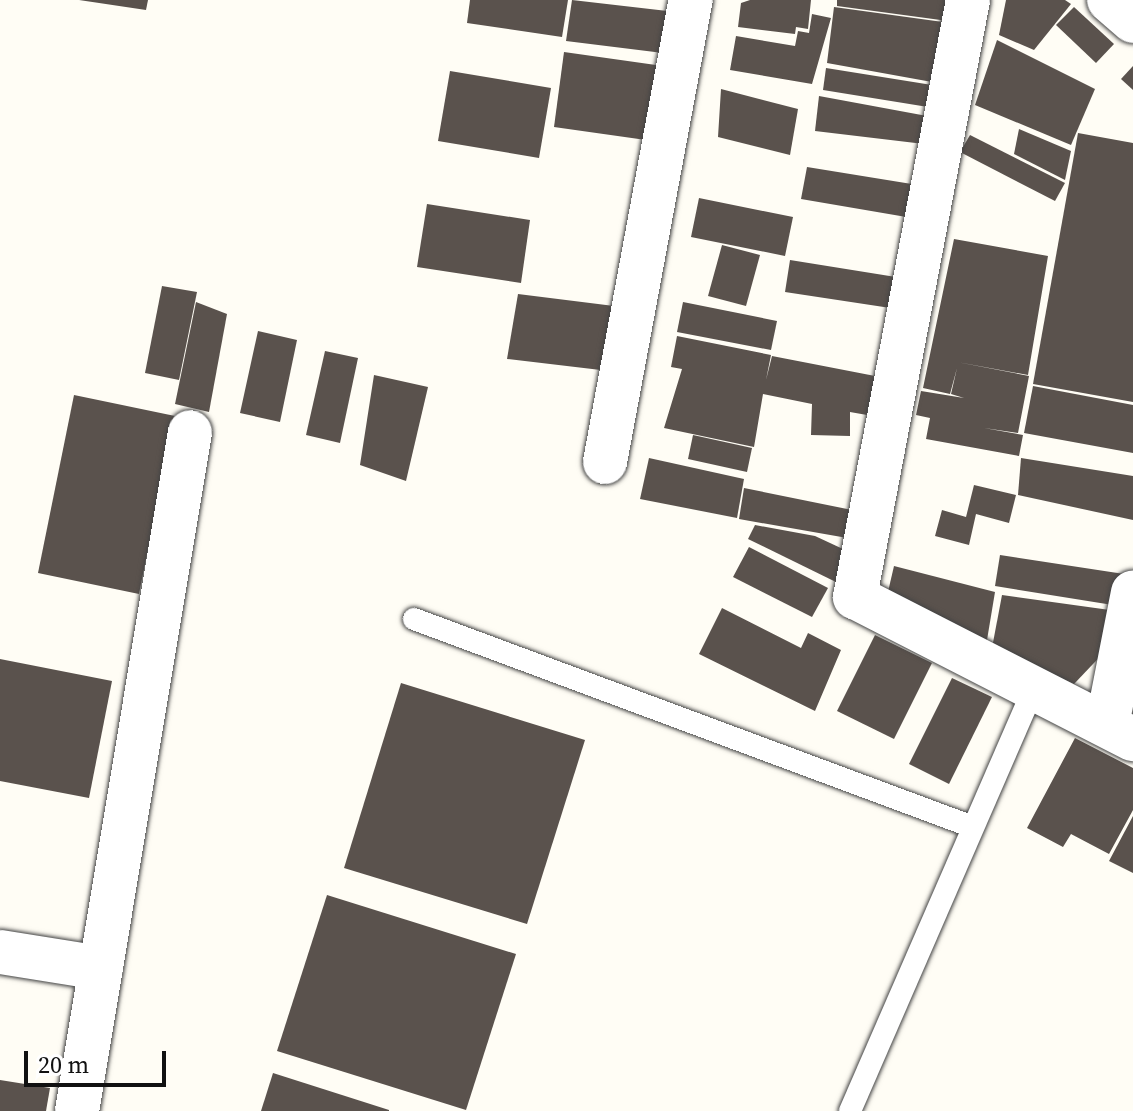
<!DOCTYPE html>
<html>
<head>
<meta charset="utf-8">
<style>
	body { margin:0 }
	#map { position:relative; width:1133px; height:1111px; overflow:hidden; background:#fffdf5; font-family:"Source Serif 4",serif }
	div>[style] { position:absolute }
	.building>* { inset:0; background:#5a524d }
	.roads { filter:drop-shadow(0 0 2px #444) drop-shadow(0 0 2px #444) }
	.service>* { height:22px; margin:-11px; padding:0 11px; transform-origin:11px; border-radius:11px; background:#fff }
	.minor>* { height:44px; margin:-22px; padding:0 22px; transform-origin:22px; border-radius:22px; background:#fff }
	span { translate:-50% -50%; white-space:nowrap; text-align:center; line-height:1.15; -webkit-text-stroke:8px #fff; paint-order:stroke }
	.scale { position:absolute; left:24px; top:1051px; width:142px; height:36px; box-sizing:border-box; border:4px solid #111; border-top:0; padding-left:10px; font-size:24px; line-height:28px; white-space:nowrap; color:#111; -webkit-text-stroke:6px #fff; paint-order:stroke }
</style>
</head>
<body>
<div id="map">
	<div class="building">
		<i style="clip-path:polygon(79px 0,148px 0,146px 10px)"></i>
		<i style="clip-path:polygon(470px 0,568px 0,562px 37px,467px 23px)"></i>
		<i style="clip-path:polygon(572px 0,676px 12px,671px 54px,566px 41px)"></i>
		<i style="clip-path:polygon(750px 0,811px 0,808px 29px,796px 27px,795px 34px,738px 27px,741px 3px)"></i>
		<i style="clip-path:polygon(837px 0,950px 0,948px 21px,837px 6px)"></i>
		<i style="clip-path:polygon(1006px 0,1065px 0,1071px 4px,1034px 50px,999px 35px)"></i>
		<i style="clip-path:polygon(834px 7px,943px 22px,932px 82px,827px 63px)"></i>
		<i style="clip-path:polygon(1074px 7px,1114px 44px,1096px 63px,1056px 25px)"></i>
		<i style="clip-path:polygon(812px 14px,831px 18px,812px 84px,730px 70px,736px 36px,795px 46px,798px 31px,809px 33px)"></i>
		<i style="clip-path:polygon(997px 40px,1095px 89px,1071px 145px,975px 105px)"></i>
		<i style="clip-path:polygon(564px 52px,670px 67px,660px 142px,554px 127px)"></i>
		<i style="clip-path:polygon(1133px 66px,1133px 90px,1121px 79px)"></i>
		<i style="clip-path:polygon(826px 68px,932px 85px,928px 107px,823px 90px)"></i>
		<i style="clip-path:polygon(450px 71px,551px 88px,539px 158px,438px 141px)"></i>
		<i style="clip-path:polygon(721px 89px,798px 109px,790px 155px,718px 137px)"></i>
		<i style="clip-path:polygon(819px 96px,927px 116px,924px 144px,815px 131px)"></i>
		<i style="clip-path:polygon(1019px 129px,1071px 151px,1065px 180px,1014px 154px)"></i>
		<i style="clip-path:polygon(1078px 133px,1133px 143px,1133px 402px,1033px 384px)"></i>
		<i style="clip-path:polygon(970px 135px,1065px 183px,1055px 201px,960px 152px)"></i>
		<i style="clip-path:polygon(807px 167px,924px 186px,918px 219px,801px 199px)"></i>
		<i style="clip-path:polygon(699px 198px,793px 217px,785px 256px,691px 237px)"></i>
		<i style="clip-path:polygon(427px 204px,530px 220px,521px 283px,417px 267px)"></i>
		<i style="clip-path:polygon(954px 239px,1048px 256px,1028px 375px,957px 362px,1029px 376px,1018px 433px,984px 428px,1023px 435px,1019px 456px,926px 439px,930px 418px,916px 415px,921px 391px,964px 398px,951px 394px,957px 368px,950px 394px,923px 388px)"></i>
		<i style="clip-path:polygon(722px 245px,760px 255px,746px 306px,708px 296px)"></i>
		<i style="clip-path:polygon(790px 260px,902px 278px,897px 309px,785px 292px)"></i>
		<i style="clip-path:polygon(162px 286px,197px 292px,179px 380px,145px 373px)"></i>
		<i style="clip-path:polygon(518px 294px,614px 306px,609px 371px,507px 359px)"></i>
		<i style="clip-path:polygon(196px 302px,227px 314px,209px 412px,175px 404px)"></i>
		<i style="clip-path:polygon(683px 302px,777px 321px,771px 350px,677px 332px)"></i>
		<i style="clip-path:polygon(258px 331px,297px 340px,280px 422px,240px 413px)"></i>
		<i style="clip-path:polygon(677px 336px,771px 355px,766px 380px,772px 356px,875px 376px,867px 415px,850px 412px,850px 436px,811px 435px,812px 404px,763px 394px,754px 447px,664px 428px,682px 369px,671px 367px)"></i>
		<i style="clip-path:polygon(325px 351px,358px 358px,340px 443px,306px 435px)"></i>
		<i style="clip-path:polygon(374px 375px,428px 387px,406px 481px,360px 465px)"></i>
		<i style="clip-path:polygon(1033px 386px,1133px 405px,1133px 453px,1024px 433px)"></i>
		<i style="clip-path:polygon(74px 395px,175px 416px,139px 594px,38px 573px)"></i>
		<i style="clip-path:polygon(693px 435px,752px 448px,747px 472px,688px 459px)"></i>
		<i style="clip-path:polygon(649px 458px,744px 479px,737px 518px,640px 499px)"></i>
		<i style="clip-path:polygon(1021px 458px,1133px 476px,1133px 520px,1018px 495px)"></i>
		<i style="clip-path:polygon(974px 485px,1016px 495px,1009px 523px,976px 514px,969px 545px,935px 536px,942px 510px,966px 517px)"></i>
		<i style="clip-path:polygon(744px 488px,857px 511px,853px 539px,739px 519px)"></i>
		<i style="clip-path:polygon(755px 525px,815px 536px,858px 556px,842px 585px,748px 539px)"></i>
		<i style="clip-path:polygon(749px 547px,828px 588px,812px 617px,733px 577px)"></i>
		<i style="clip-path:polygon(1000px 555px,1124px 574px,1119px 606px,995px 586px)"></i>
		<i style="clip-path:polygon(894px 566px,995px 592px,985px 652px,884px 609px)"></i>
		<i style="clip-path:polygon(1002px 595px,1117px 611px,1112px 644px,1074px 684px,992px 648px)"></i>
		<i style="clip-path:polygon(722px 608px,801px 648px,808px 633px,841px 650px,815px 711px,699px 654px)"></i>
		<i style="clip-path:polygon(875px 635px,932px 663px,894px 739px,837px 711px)"></i>
		<i style="clip-path:polygon(0 659px,112px 681px,89px 798px,0 781px)"></i>
		<i style="clip-path:polygon(952px 678px,992px 697px,949px 784px,909px 764px)"></i>
		<i style="clip-path:polygon(401px 683px,585px 740px,527px 924px,344px 868px)"></i>
		<i style="clip-path:polygon(1075px 738px,1133px 768px,1133px 810px,1109px 854px,1071px 834px,1063px 847px,1027px 828px)"></i>
		<i style="clip-path:polygon(1133px 816px,1133px 873px,1109px 861px)"></i>
		<i style="clip-path:polygon(327px 895px,516px 954px,466px 1110px,277px 1051px)"></i>
		<i style="clip-path:polygon(273px 1073px,389px 1110px,389px 1111px,261px 1111px)"></i>
		<i style="clip-path:polygon(0 1080px,50px 1088px,46px 1111px,0 1111px)"></i>
	</div>
	<div class="roads">
		<div class="service">
			<i style="left:414px;top:619px;width:596px;rotate:20.41deg"></i>
			<i style="left:850px;top:1111px;width:464px;rotate:-66.5deg"></i>
		</div>
		<div class="minor">
			<i style="left:968px;top:0;width:608px;rotate:100.72deg"></i>
			<i style="left:855px;top:597px;width:312px;rotate:27.1deg"></i>
			<i style="left:1109px;top:0;width:32px;rotate:41deg"></i>
			<i style="left:605px;top:462px;width:470px;rotate:-79.5deg"></i>
			<i style="left:1107px;top:725px;width:135px;rotate:-78.9deg"></i>
			<i style="left:0;top:952px;width:102px;rotate:9deg"></i>
			<i style="left:77px;top:1111px;width:688px;rotate:-80.55deg"></i>
		</div>
	</div>
	<div class="scale">20 m</div>
</div>
</body>
</html>
